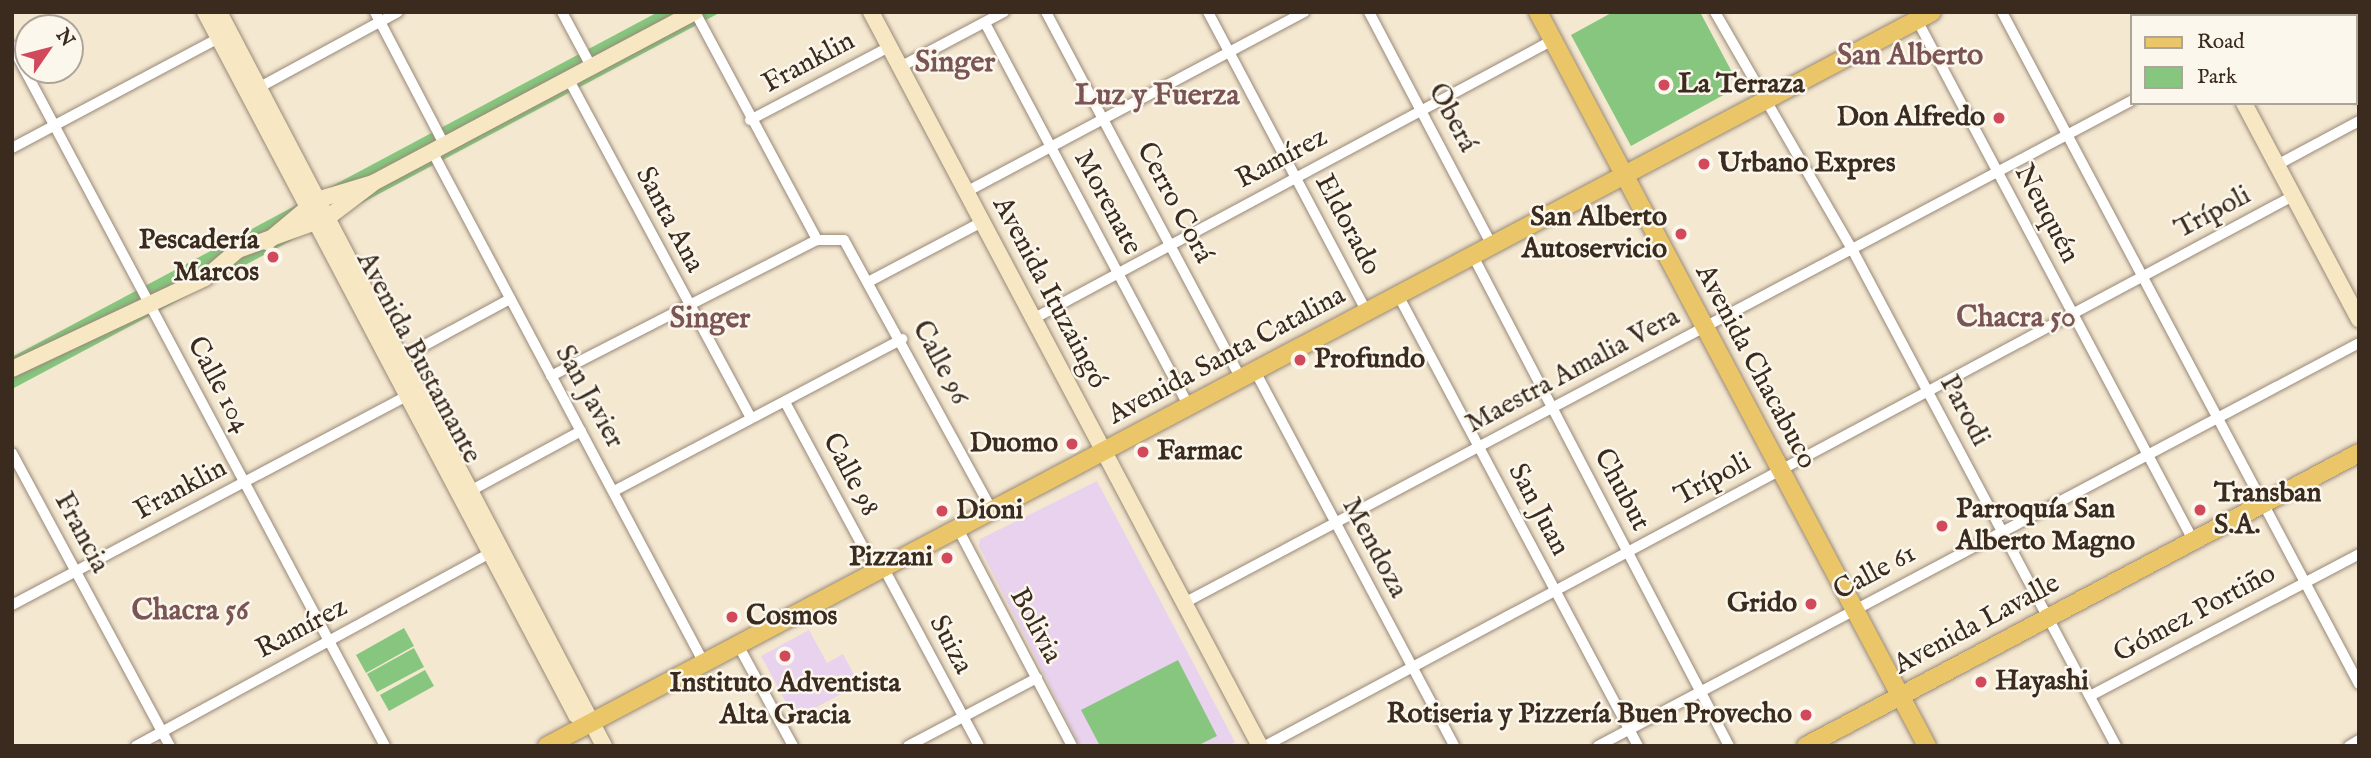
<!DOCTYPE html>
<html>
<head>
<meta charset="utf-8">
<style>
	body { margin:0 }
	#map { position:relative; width:2371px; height:758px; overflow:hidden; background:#f5e8d1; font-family:"IM FELL English",serif }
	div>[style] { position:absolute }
	.built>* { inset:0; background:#e9d2ed }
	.green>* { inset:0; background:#86c67e }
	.roads { filter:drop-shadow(0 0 2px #988978) drop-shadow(0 0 2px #988978) }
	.street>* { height:10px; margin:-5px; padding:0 5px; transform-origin:5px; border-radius:5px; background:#fff }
	.secondary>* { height:16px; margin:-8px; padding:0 8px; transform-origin:8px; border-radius:8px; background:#f7e8c3 }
	.primary>* { height:18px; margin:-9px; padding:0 9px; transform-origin:9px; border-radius:9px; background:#ebc669 }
	.dots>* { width:19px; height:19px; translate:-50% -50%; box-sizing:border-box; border:4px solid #fbf7ec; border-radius:50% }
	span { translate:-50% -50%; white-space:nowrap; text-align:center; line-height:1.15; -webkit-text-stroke:5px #fbf7ec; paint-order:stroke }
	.street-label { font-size:28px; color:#3b2a1e }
	.poi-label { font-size:28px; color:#3b2a1e; font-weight:700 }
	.left { translate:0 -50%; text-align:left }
	.right { translate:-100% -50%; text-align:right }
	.neighbourhood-label { font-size:30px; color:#7b5556; font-weight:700 }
	.frame { position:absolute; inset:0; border:14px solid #3b2a1e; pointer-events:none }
	.legend { position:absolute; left:2130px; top:14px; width:228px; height:91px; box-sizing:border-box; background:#fbf7ec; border:2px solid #aea59a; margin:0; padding:9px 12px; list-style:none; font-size:21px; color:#3b2a1e }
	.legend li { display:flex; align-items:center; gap:14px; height:35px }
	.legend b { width:35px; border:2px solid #aea59a }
	.north { position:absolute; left:14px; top:14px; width:70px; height:70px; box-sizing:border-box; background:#fbf7ec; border:2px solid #aea59a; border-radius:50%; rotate:55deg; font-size:19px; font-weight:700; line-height:28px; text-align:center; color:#3b2a1e }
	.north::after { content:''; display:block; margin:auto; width:24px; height:32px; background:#d1495b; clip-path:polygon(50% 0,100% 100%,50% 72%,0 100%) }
</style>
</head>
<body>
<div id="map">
	<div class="built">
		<i style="clip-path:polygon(1097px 481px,1235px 742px,1229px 746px,1080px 746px,979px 546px,980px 539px)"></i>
		<i style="clip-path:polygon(809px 630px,827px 663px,843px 654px,859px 684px,795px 719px,761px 656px)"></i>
	</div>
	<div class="green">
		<i style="clip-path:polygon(658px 12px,721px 12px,12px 389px,12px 357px)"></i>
		<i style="clip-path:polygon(1613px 12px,1700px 12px,1733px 74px,1727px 93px,1631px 146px,1571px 35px)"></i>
		<i style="clip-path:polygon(404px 628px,414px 646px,366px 673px,356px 655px)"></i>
		<i style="clip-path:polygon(414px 648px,424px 667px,377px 692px,367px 674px)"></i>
		<i style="clip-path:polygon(1178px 660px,1217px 736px,1197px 746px,1100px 746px,1081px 710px)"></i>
		<i style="clip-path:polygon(425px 670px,434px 686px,389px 711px,380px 695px)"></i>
	</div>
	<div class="roads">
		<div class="street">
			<i style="left:375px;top:12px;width:151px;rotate:62.4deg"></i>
			<i style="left:562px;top:12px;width:64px;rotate:61.8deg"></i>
			<i style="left:695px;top:12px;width:259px;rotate:61.8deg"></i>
			<i style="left:1046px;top:12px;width:415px;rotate:62deg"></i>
			<i style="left:1208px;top:12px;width:340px;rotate:62.1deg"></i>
			<i style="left:1369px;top:12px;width:263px;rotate:62.2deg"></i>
			<i style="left:1715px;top:12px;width:274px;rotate:60deg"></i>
			<i style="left:1852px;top:249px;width:563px;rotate:62.02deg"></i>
			<i style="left:2002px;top:12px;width:761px;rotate:62.02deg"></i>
			<i style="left:2314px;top:12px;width:4px;rotate:63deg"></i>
			<i style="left:2248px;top:16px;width:8px;rotate:-30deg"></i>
			<i style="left:1917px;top:20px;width:589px;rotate:62.04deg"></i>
			<i style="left:985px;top:23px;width:434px;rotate:62deg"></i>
			<i style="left:12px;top:46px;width:793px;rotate:61.95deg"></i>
			<i style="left:900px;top:67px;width:118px;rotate:-27.9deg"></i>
			<i style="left:569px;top:80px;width:384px;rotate:61.7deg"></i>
			<i style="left:258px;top:88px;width:159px;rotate:-28.5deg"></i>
			<i style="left:2355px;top:91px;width:8px;rotate:60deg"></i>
			<i style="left:750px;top:120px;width:157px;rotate:-27.7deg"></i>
			<i style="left:12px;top:148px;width:234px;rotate:-28deg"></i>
			<i style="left:433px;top:153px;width:578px;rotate:62.02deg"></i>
			<i style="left:2277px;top:165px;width:93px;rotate:-28.2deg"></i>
			<i style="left:966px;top:192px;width:383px;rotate:-28deg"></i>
			<i style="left:1473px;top:256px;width:553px;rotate:62.42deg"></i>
			<i style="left:870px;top:281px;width:127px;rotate:-27.8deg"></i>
			<i style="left:1398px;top:295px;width:511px;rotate:61.98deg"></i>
			<i style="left:1033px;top:319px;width:590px;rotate:-28.22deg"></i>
			<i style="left:403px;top:357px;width:122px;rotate:-28.5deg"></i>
			<i style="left:1255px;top:371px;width:425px;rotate:62deg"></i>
			<i style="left:551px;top:376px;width:299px;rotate:-27.1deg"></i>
			<i style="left:817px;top:240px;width:27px"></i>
			<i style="left:844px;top:240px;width:308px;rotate:61.3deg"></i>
			<i style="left:785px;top:402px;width:190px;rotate:61.7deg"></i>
			<i style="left:12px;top:453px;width:333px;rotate:61.7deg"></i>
			<i style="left:472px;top:490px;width:124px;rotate:-28.4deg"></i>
			<i style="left:614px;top:491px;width:326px;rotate:-27.8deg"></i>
			<i style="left:957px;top:527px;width:247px;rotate:62.3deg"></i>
			<i style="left:882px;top:565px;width:205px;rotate:61.8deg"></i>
			<i style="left:1184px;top:603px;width:1072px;rotate:-27.93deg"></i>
			<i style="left:12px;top:605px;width:449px;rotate:-27.9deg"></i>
			<i style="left:738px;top:645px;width:115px;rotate:61.4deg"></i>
			<i style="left:2090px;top:696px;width:304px;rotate:-27.8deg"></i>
			<i style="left:136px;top:746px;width:403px;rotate:-28.6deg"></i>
			<i style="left:908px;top:746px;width:146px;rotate:-27.8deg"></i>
			<i style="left:1265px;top:746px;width:1166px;rotate:-28.15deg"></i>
			<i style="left:1598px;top:746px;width:861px;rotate:-27.9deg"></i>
			<i style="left:2349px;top:746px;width:12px;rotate:-31deg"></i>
		</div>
		<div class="secondary">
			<i style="left:205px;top:12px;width:795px;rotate:62.18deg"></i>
			<i style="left:576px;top:715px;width:17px;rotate:28deg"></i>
			<i style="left:219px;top:12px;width:829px;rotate:62.32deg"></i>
			<i style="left:871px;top:12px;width:831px;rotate:62.08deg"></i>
			<i style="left:2196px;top:12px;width:4px;rotate:76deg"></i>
			<i style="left:2244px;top:103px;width:245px;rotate:62deg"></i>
			<i style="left:267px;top:242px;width:65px;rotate:-40deg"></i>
			<i style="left:317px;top:200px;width:59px;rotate:-16.9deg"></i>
			<i style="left:373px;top:183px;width:364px;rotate:-28deg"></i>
			<i style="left:12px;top:369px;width:213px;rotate:-25.2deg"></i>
			<i style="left:205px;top:278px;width:43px;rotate:-40.3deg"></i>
			<i style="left:238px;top:250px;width:95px;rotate:-19.8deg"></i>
			<i style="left:327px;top:218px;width:55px;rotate:-36.9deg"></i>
		</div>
		<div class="primary">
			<i style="left:1538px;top:12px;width:831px;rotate:62.08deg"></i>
			<i style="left:547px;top:746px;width:1567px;rotate:-27.92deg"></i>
			<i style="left:1806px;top:746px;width:626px;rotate:-27.92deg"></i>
		</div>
	</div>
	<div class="dots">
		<i style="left:1664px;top:85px;background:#d1495b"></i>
		<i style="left:1999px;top:118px;background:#d1495b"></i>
		<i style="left:1704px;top:164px;background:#d1495b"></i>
		<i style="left:1681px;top:234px;background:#d1495b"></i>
		<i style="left:273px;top:257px;background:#d1495b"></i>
		<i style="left:1300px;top:360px;background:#d1495b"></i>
		<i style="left:1072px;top:444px;background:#d1495b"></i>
		<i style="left:1143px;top:452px;background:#d1495b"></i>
		<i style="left:2200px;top:510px;background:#d1495b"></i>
		<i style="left:942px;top:511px;background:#d1495b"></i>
		<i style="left:1942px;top:526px;background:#d1495b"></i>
		<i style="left:947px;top:558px;background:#d1495b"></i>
		<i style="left:1811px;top:604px;background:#d1495b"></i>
		<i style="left:732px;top:617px;background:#d1495b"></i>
		<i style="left:785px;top:656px;background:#d1495b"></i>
		<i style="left:1981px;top:682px;background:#d1495b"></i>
		<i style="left:1806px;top:715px;background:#d1495b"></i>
	</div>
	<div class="street-label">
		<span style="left:809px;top:63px;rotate:-28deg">Franklin</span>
		<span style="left:1452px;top:118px;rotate:62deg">Oberá</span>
		<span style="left:1282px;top:159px;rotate:-28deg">Ramírez</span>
		<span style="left:1107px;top:203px;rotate:62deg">Morenate</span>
		<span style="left:1174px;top:203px;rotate:62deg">Cerro Corá</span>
		<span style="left:2213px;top:213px;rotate:-28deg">Trípoli</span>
		<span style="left:2046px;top:214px;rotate:62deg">Neuquén</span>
		<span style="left:669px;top:220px;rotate:62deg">Santa Ana</span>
		<span style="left:1347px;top:225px;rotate:62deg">Eldorado</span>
		<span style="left:1049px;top:293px;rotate:62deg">Avenida Ituzaingó</span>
		<span style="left:1227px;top:356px;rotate:-28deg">Avenida Santa Catalina</span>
		<span style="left:418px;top:358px;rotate:62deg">Avenida Bustamante</span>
		<span style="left:940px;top:363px;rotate:62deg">Calle 96</span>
		<span style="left:1755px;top:367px;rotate:62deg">Avenida Chacabuco</span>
		<span style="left:1573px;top:371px;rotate:-28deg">Maestra Amalia Vera</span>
		<span style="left:218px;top:385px;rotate:62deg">Calle 104</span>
		<span style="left:589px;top:397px;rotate:61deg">San Javier</span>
		<span style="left:1964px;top:411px;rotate:62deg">Parodi</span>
		<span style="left:850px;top:475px;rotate:62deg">Calle 98</span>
		<span style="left:1713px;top:480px;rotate:-28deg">Trípoli</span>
		<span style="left:181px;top:490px;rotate:-28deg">Franklin</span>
		<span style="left:1621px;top:490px;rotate:62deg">Chubut</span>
		<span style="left:1538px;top:510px;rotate:62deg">San Juan</span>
		<span style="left:81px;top:533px;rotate:62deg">Francia</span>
		<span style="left:1374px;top:548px;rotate:62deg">Mendoza</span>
		<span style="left:1875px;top:573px;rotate:-28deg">Calle 61</span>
		<span style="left:2195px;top:614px;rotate:-28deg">Gómez Portiño</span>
		<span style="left:1977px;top:625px;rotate:-28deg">Avenida Lavalle</span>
		<span style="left:1035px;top:626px;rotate:62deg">Bolivia</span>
		<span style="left:302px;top:629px;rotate:-28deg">Ramírez</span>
		<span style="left:950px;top:645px;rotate:62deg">Suiza</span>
	</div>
	<div class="poi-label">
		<span class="left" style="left:1678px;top:85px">La Terraza</span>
		<span class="right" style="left:1985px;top:118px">Don Alfredo</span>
		<span class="left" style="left:1718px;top:164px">Urbano Expres</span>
		<span class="right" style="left:1667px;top:234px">San Alberto<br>Autoservicio</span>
		<span class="right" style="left:259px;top:257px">Pescadería<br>Marcos</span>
		<span class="left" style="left:1314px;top:360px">Profundo</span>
		<span class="right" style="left:1058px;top:444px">Duomo</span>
		<span class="left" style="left:1157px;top:452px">Farmac</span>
		<span class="left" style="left:2214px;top:510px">Transban<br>S.A.</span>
		<span class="left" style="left:1956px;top:526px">Parroquía San<br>Alberto Magno</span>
		<span class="left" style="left:956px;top:511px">Dioni</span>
		<span class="right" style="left:933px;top:558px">Pizzani</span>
		<span class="right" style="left:1797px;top:604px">Grido</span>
		<span class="left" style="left:746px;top:617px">Cosmos</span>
		<span class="left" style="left:1995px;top:682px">Hayashi</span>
		<span style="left:785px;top:700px">Instituto Adventista<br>Alta Gracia</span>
		<span class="right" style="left:1792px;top:715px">Rotiseria y Pizzería Buen Provecho</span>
	</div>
	<div class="neighbourhood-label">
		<span style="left:1910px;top:56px">San Alberto</span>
		<span style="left:955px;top:63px">Singer</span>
		<span style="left:1157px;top:96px">Luz y Fuerza</span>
		<span style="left:2016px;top:318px">Chacra 50</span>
		<span style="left:710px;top:319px">Singer</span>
		<span style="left:190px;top:611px">Chacra 56</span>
	</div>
	<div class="frame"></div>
	<ul class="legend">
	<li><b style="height:9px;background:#ebc669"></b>Road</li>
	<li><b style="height:19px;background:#86c67e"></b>Park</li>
	</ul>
	<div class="north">N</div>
</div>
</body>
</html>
